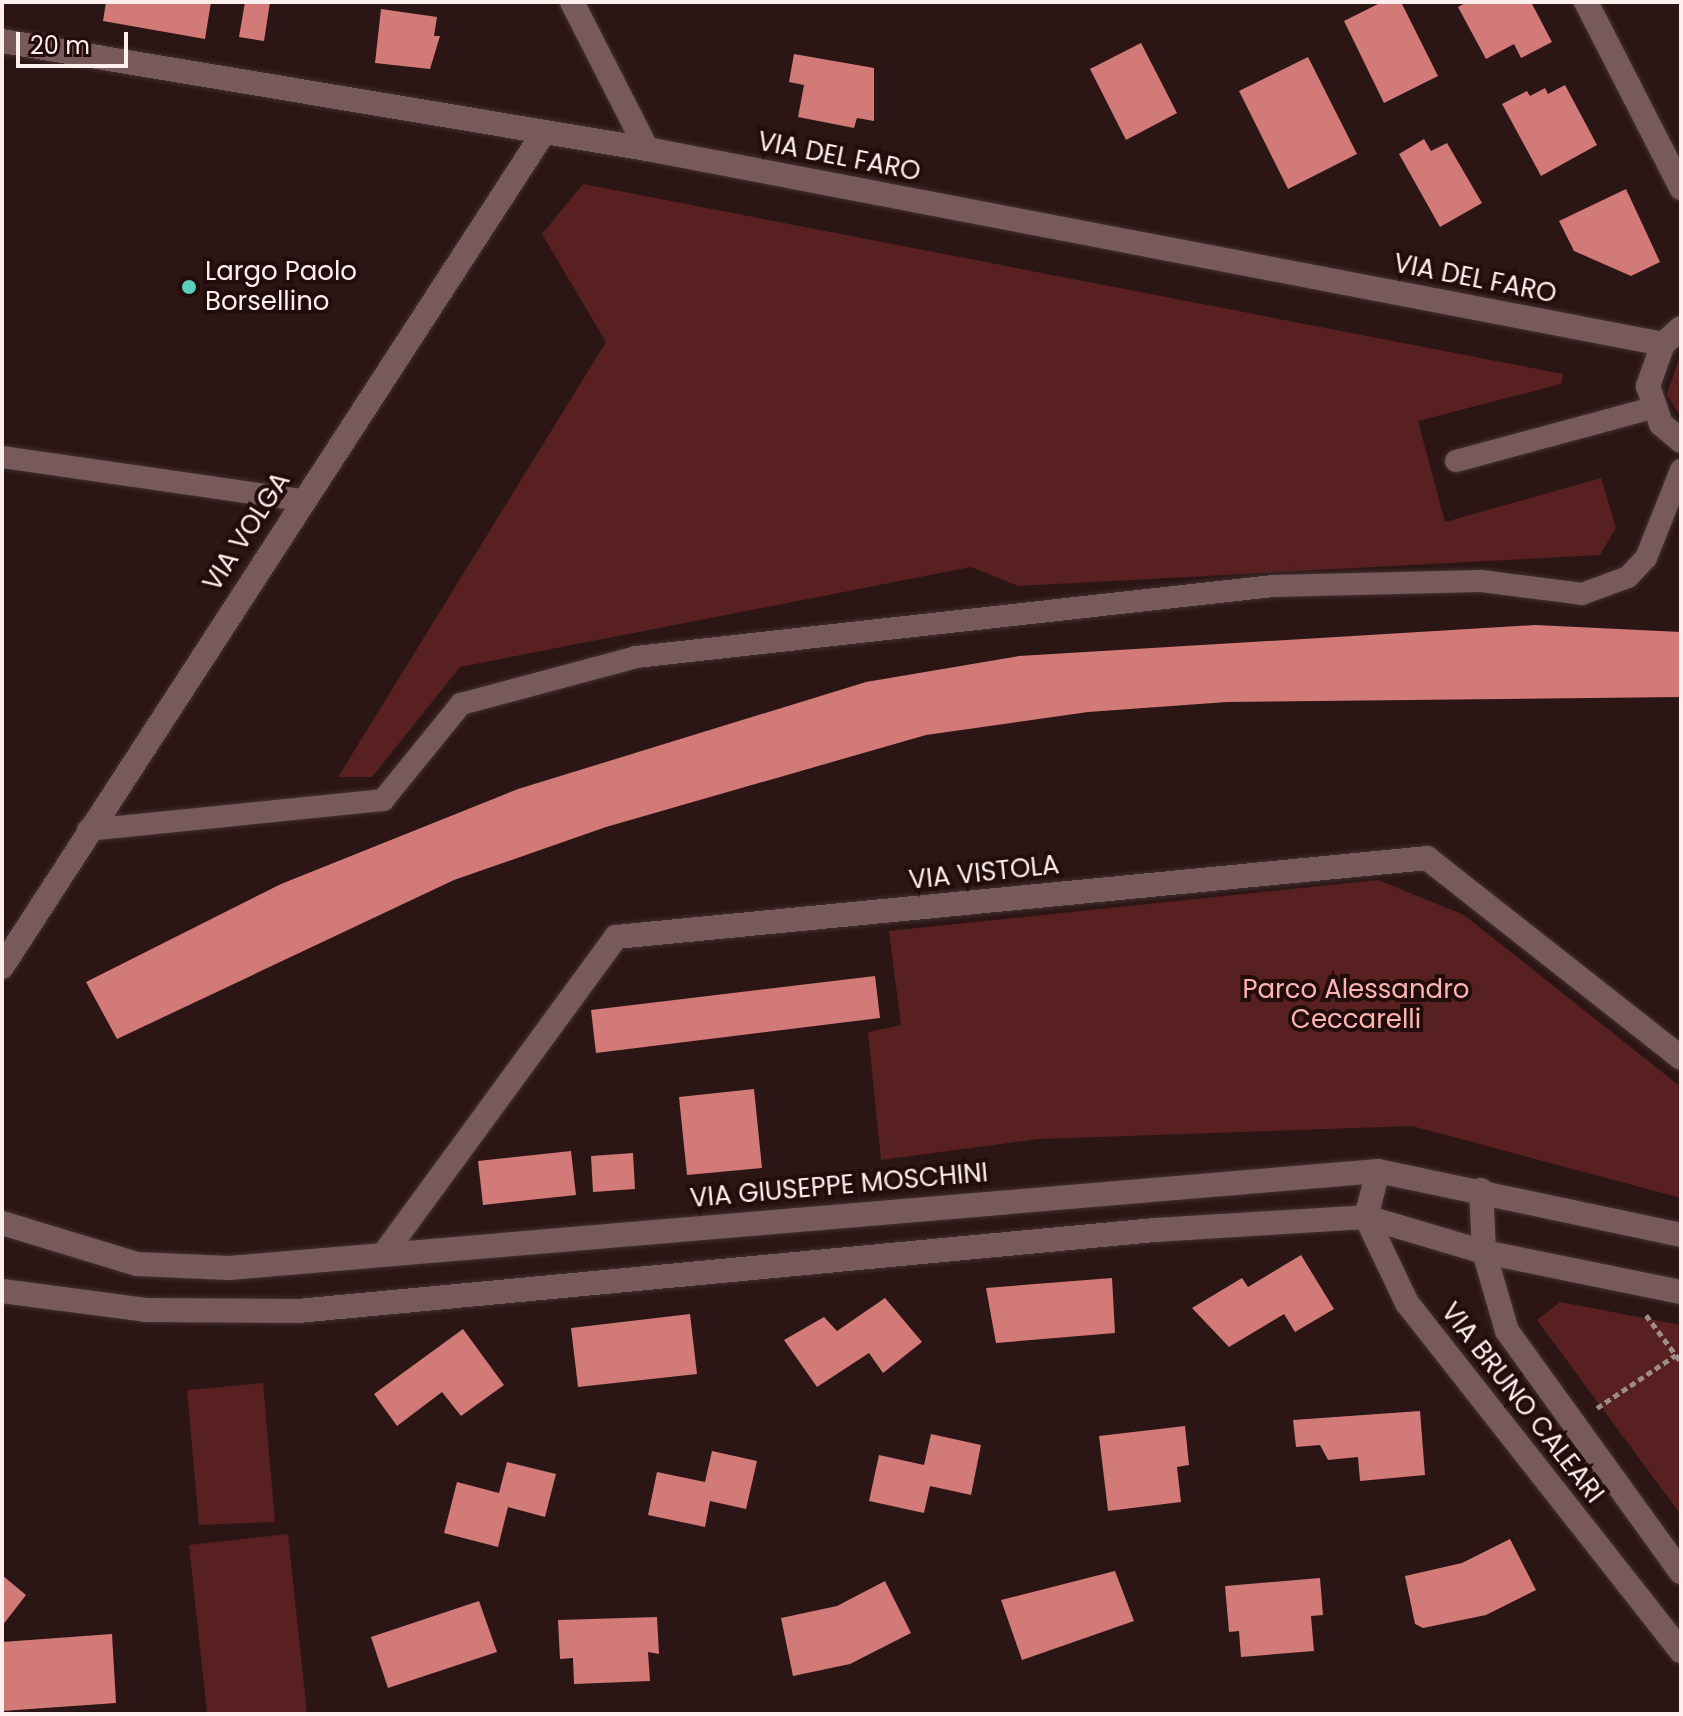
<!DOCTYPE html>
<html>
<head>
<meta charset="utf-8">
<style>
	body { margin:0 }
	#map { position:relative; width:1683px; height:1716px; overflow:hidden; background:#2c1515; font-family:Poppins,sans-serif }
	div>[style] { position:absolute }
	.green>* { inset:0; background:#582021 }
	.building>* { inset:0; background:#d17a78 }
	.path>* { height:5px; margin-top:-2.5px; transform-origin:0; background:repeating-linear-gradient(90deg,#9e8c8b 0 6px,transparent 0 10px) }
	.roads { filter:drop-shadow(0 0 2px #423132) drop-shadow(0 0 2px #423132) }
	.lane>* { height:22px; margin:-11px; padding:0 11px; transform-origin:11px; border-radius:11px; background:#775a59 }
	.street>* { height:24px; margin:-12px; padding:0 12px; transform-origin:12px; border-radius:12px; background:#775a59 }
	.secondary>* { height:24px; margin:-12px; padding:0 12px; transform-origin:12px; border-radius:12px; background:#775a59 }
	.dots>* { width:22px; height:22px; translate:-50% -50%; box-sizing:border-box; border:4px solid #220c0c; border-radius:50% }
	span { translate:-50% -50%; white-space:nowrap; text-align:center; line-height:1.15; -webkit-text-stroke:8px #220c0c; paint-order:stroke }
	.street-label { font-size:26px; color:#fdefee }
	.poi-label { font-size:26px; color:#fdefee }
	.left { translate:0 -50%; text-align:left }
	.park-label { font-size:26px; color:#fbb4b1 }
	.frame { position:absolute; inset:0; border:4px solid #fdefee; pointer-events:none }
	.scale { position:absolute; left:16px; top:32px; width:112px; height:36px; box-sizing:border-box; border:4px solid #fdefee; border-top:0; padding-left:10px; font-size:24px; line-height:28px; white-space:nowrap; color:#fdefee; -webkit-text-stroke:6px #220c0c; paint-order:stroke }
</style>
</head>
<body>
<div id="map">
	<div class="green">
		<i style="clip-path:polygon(583px 184px,1563px 374px,1561px 384px,1418px 421px,1445px 522px,1601px 478px,1616px 528px,1600px 555px,1018px 586px,971px 567px,460px 667px,372px 777px,338px 777px,606px 342px,542px 234px)"></i>
		<i style="clip-path:polygon(1681px 353px,1681px 418px,1667px 394px)"></i>
		<i style="clip-path:polygon(1378px 880px,1464px 915px,1681px 1087px,1681px 1198px,1412px 1126px,1039px 1139px,881px 1160px,868px 1032px,901px 1025px,889px 931px)"></i>
		<i style="clip-path:polygon(1560px 1302px,1681px 1325px,1681px 1515px,1537px 1320px)"></i>
		<i style="clip-path:polygon(263px 1383px,275px 1522px,199px 1525px,187px 1390px)"></i>
		<i style="clip-path:polygon(288px 1534px,307px 1714px,207px 1714px,189px 1545px)"></i>
	</div>
	<div class="building">
		<i style="clip-path:polygon(106px 2px,211px 2px,205px 39px,103px 21px)"></i>
		<i style="clip-path:polygon(245px 2px,270px 2px,264px 41px,239px 37px)"></i>
		<i style="clip-path:polygon(1382px 2px,1401px 2px,1438px 76px,1384px 103px,1344px 21px)"></i>
		<i style="clip-path:polygon(1467px 2px,1531px 2px,1552px 42px,1521px 58px,1514px 44px,1486px 59px,1458px 7px)"></i>
		<i style="clip-path:polygon(381px 9px,437px 17px,434px 36px,440px 36px,430px 69px,375px 63px)"></i>
		<i style="clip-path:polygon(1141px 43px,1177px 113px,1126px 140px,1090px 69px)"></i>
		<i style="clip-path:polygon(794px 54px,874px 68px,874px 121px,857px 118px,854px 128px,798px 117px,804px 85px,789px 82px)"></i>
		<i style="clip-path:polygon(1308px 57px,1357px 154px,1288px 189px,1239px 91px)"></i>
		<i style="clip-path:polygon(1565px 85px,1597px 145px,1541px 176px,1502px 104px,1527px 91px,1530px 96px,1545px 88px,1548px 94px)"></i>
		<i style="clip-path:polygon(1424px 139px,1431px 151px,1447px 143px,1482px 203px,1440px 227px,1399px 154px)"></i>
		<i style="clip-path:polygon(1626px 189px,1660px 262px,1631px 276px,1574px 251px,1559px 221px)"></i>
		<i style="clip-path:polygon(1535px 625px,1681px 632px,1681px 697px,1227px 702px,1088px 712px,926px 735px,606px 827px,454px 880px,117px 1039px,86px 982px,281px 884px,518px 789px,866px 682px,1019px 656px)"></i>
		<i style="clip-path:polygon(875px 976px,880px 1018px,596px 1053px,591px 1010px)"></i>
		<i style="clip-path:polygon(754px 1089px,762px 1168px,687px 1175px,679px 1097px)"></i>
		<i style="clip-path:polygon(571px 1151px,576px 1195px,483px 1205px,478px 1161px)"></i>
		<i style="clip-path:polygon(633px 1153px,635px 1189px,593px 1192px,591px 1156px)"></i>
		<i style="clip-path:polygon(1301px 1255px,1334px 1309px,1295px 1332px,1284px 1314px,1229px 1347px,1192px 1308px,1242px 1278px,1248px 1287px)"></i>
		<i style="clip-path:polygon(1112px 1278px,1115px 1333px,996px 1343px,986px 1288px)"></i>
		<i style="clip-path:polygon(885px 1298px,922px 1342px,883px 1373px,869px 1353px,817px 1387px,784px 1340px,824px 1317px,837px 1331px)"></i>
		<i style="clip-path:polygon(690px 1314px,697px 1374px,578px 1387px,571px 1328px)"></i>
		<i style="clip-path:polygon(463px 1329px,504px 1385px,461px 1416px,442px 1392px,397px 1426px,374px 1394px)"></i>
		<i style="clip-path:polygon(1420px 1411px,1425px 1475px,1360px 1481px,1358px 1457px,1328px 1460px,1320px 1445px,1296px 1447px,1293px 1420px)"></i>
		<i style="clip-path:polygon(1185px 1426px,1189px 1465px,1177px 1467px,1181px 1502px,1108px 1511px,1099px 1436px)"></i>
		<i style="clip-path:polygon(931px 1434px,981px 1445px,971px 1495px,930px 1486px,924px 1513px,869px 1501px,879px 1455px,924px 1465px)"></i>
		<i style="clip-path:polygon(712px 1451px,757px 1461px,746px 1509px,710px 1501px,705px 1527px,648px 1515px,657px 1472px,705px 1482px)"></i>
		<i style="clip-path:polygon(507px 1462px,556px 1474px,545px 1517px,508px 1507px,498px 1547px,444px 1533px,457px 1482px,499px 1493px)"></i>
		<i style="clip-path:polygon(1510px 1539px,1536px 1590px,1486px 1615px,1423px 1628px,1415px 1624px,1405px 1576px,1462px 1563px)"></i>
		<i style="clip-path:polygon(1115px 1571px,1134px 1621px,1022px 1660px,1001px 1600px)"></i>
		<i style="clip-path:polygon(2px 1575px,26px 1595px,2px 1626px)"></i>
		<i style="clip-path:polygon(1320px 1578px,1323px 1615px,1311px 1616px,1314px 1651px,1241px 1657px,1239px 1631px,1229px 1632px,1225px 1586px)"></i>
		<i style="clip-path:polygon(885px 1581px,911px 1633px,850px 1664px,793px 1676px,781px 1618px,837px 1606px)"></i>
		<i style="clip-path:polygon(479px 1601px,497px 1652px,388px 1688px,371px 1637px)"></i>
		<i style="clip-path:polygon(657px 1617px,659px 1654px,648px 1652px,650px 1681px,574px 1684px,573px 1658px,560px 1659px,558px 1620px)"></i>
		<i style="clip-path:polygon(112px 1634px,116px 1703px,2px 1711px,2px 1642px)"></i>
	</div>
	<div class="path">
		<i style="left:1646px;top:1315px;width:59px;rotate:53.3deg"></i>
		<i style="left:1597px;top:1408px;width:95px;rotate:-33.9deg"></i>
	</div>
	<div class="roads">
		<div class="lane">
			<i style="left:2px;top:457px;width:302px;rotate:8.2deg"></i>
			<i style="left:1456px;top:461px;width:203px;rotate:-15.1deg"></i>
			<i style="left:88px;top:830px;width:297px;rotate:-5.8deg"></i>
			<i style="left:383px;top:800px;width:124px;rotate:-50.9deg"></i>
			<i style="left:461px;top:704px;width:181px;rotate:-15deg"></i>
			<i style="left:636px;top:657px;width:641px;rotate:-6.36deg"></i>
			<i style="left:1273px;top:586px;width:208px;rotate:-1.4deg"></i>
			<i style="left:1481px;top:581px;width:102px;rotate:7.3deg"></i>
			<i style="left:1582px;top:594px;width:49px;rotate:-20.3deg"></i>
			<i style="left:1628px;top:577px;width:26px;rotate:-47deg"></i>
			<i style="left:1646px;top:558px;width:95px;rotate:-68.3deg"></i>
		</div>
		<div class="street">
			<i style="left:572px;top:2px;width:165px;rotate:63deg"></i>
			<i style="left:2px;top:41px;width:654px;rotate:9.51deg"></i>
			<i style="left:647px;top:149px;width:1035px;rotate:10.86deg"></i>
			<i style="left:2px;top:967px;width:995px;rotate:-57.01deg"></i>
			<i style="left:1378px;top:1171px;width:48px;rotate:104.6deg"></i>
			<i style="left:1366px;top:1217px;width:95px;rotate:64.5deg"></i>
			<i style="left:1407px;top:1303px;width:443px;rotate:51.8deg"></i>
			<i style="left:1481px;top:1190px;width:62px;rotate:87.2deg"></i>
			<i style="left:1484px;top:1252px;width:82px;rotate:73.8deg"></i>
			<i style="left:1507px;top:1331px;width:297px;rotate:54.2deg"></i>
			<i style="left:2px;top:1223px;width:141px;rotate:16.9deg"></i>
			<i style="left:137px;top:1264px;width:92px;rotate:2.5deg"></i>
			<i style="left:229px;top:1268px;width:1153px;rotate:-4.83deg"></i>
			<i style="left:1378px;top:1171px;width:310px;rotate:11.9deg"></i>
			<i style="left:384px;top:1254px;width:393px;rotate:-53.8deg"></i>
			<i style="left:616px;top:937px;width:815px;rotate:-5.56deg"></i>
			<i style="left:1427px;top:858px;width:323px;rotate:38.2deg"></i>
			<i style="left:2px;top:1291px;width:145px;rotate:7.5deg"></i>
			<i style="left:146px;top:1310px;width:152px;rotate:0.4deg"></i>
			<i style="left:298px;top:1311px;width:861px;rotate:-5.4deg"></i>
			<i style="left:1155px;top:1230px;width:211px;rotate:-3.5deg"></i>
			<i style="left:1366px;top:1217px;width:123px;rotate:16.5deg"></i>
			<i style="left:1484px;top:1252px;width:201px;rotate:11.5deg"></i>
		</div>
		<div class="secondary">
			<i style="left:1586px;top:2px;width:209px;rotate:62.9deg"></i>
			<i style="left:1681px;top:328px;width:24px;rotate:138deg"></i>
			<i style="left:1663px;top:344px;width:45px;rotate:109.7deg"></i>
			<i style="left:1648px;top:386px;width:40px;rotate:71.1deg"></i>
			<i style="left:1661px;top:424px;width:26px;rotate:40deg"></i>
		</div>
	</div>
	<div class="dots">
		<i style="left:189px;top:287px;background:#5bcebc"></i>
	</div>
	<div class="street-label">
		<span style="left:839px;top:157px;rotate:11deg">VIA DEL FARO</span>
		<span style="left:1475px;top:279px;rotate:11deg">VIA DEL FARO</span>
		<span style="left:247px;top:532px;rotate:-57deg">VIA VOLGA</span>
		<span style="left:984px;top:873px;rotate:-6deg">VIA VISTOLA</span>
		<span style="left:839px;top:1186px;rotate:-5deg">VIA GIUSEPPE MOSCHINI</span>
		<span style="left:1522px;top:1403px;rotate:52deg">VIA BRUNO CALEARI</span>
	</div>
	<div class="poi-label">
		<span class="left" style="left:205px;top:287px">Largo Paolo<br>Borsellino</span>
	</div>
	<div class="park-label">
		<span style="left:1356px;top:1005px">Parco Alessandro<br>Ceccarelli</span>
	</div>
	<div class="frame"></div>
	<div class="scale">20 m</div>
</div>
</body>
</html>
